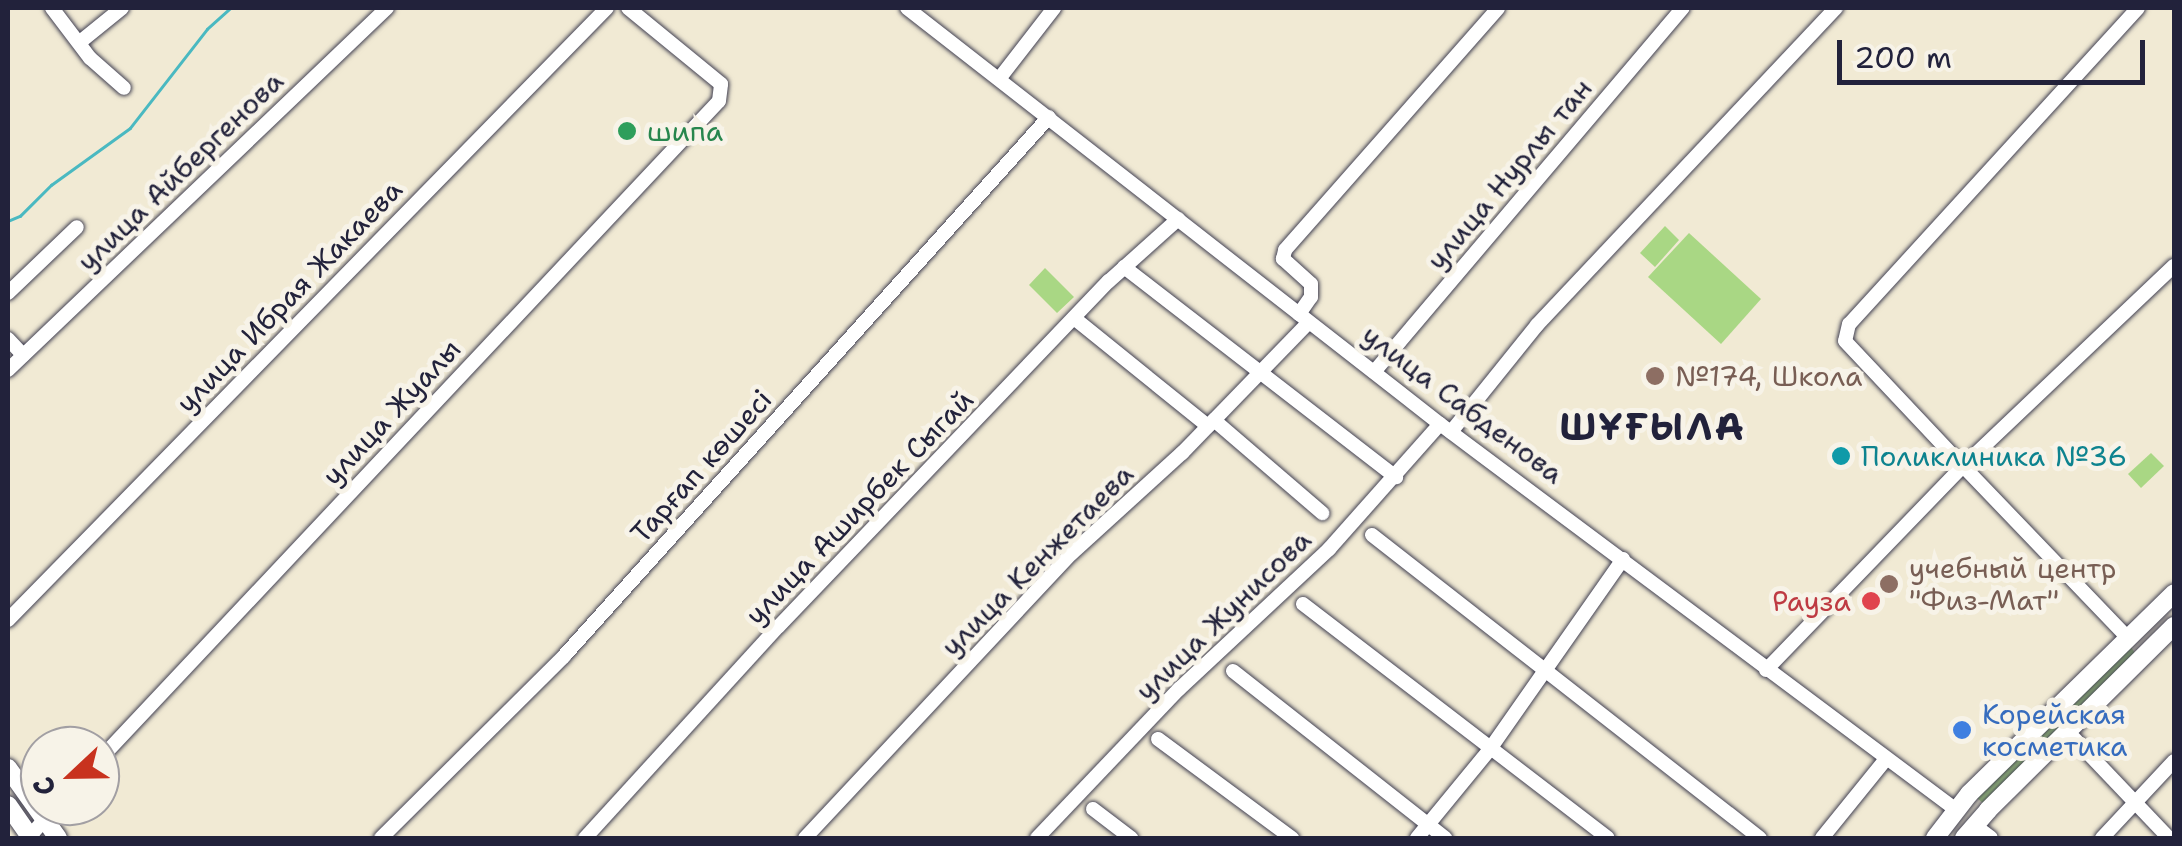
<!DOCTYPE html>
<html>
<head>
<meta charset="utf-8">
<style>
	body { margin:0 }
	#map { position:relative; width:2182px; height:846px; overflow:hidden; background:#f1ead4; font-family:"Shantell Sans",sans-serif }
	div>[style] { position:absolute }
	.green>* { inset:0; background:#a9d784 }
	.stream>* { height:2.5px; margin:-1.25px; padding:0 1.25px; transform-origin:1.25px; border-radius:1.25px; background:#4ab9c1 }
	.roads { filter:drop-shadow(0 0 2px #414052) drop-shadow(0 0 2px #414052) }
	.minor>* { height:14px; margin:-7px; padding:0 7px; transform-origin:7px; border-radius:7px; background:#fff }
	.major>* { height:18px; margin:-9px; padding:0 9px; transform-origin:9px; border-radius:9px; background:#fff }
	.dots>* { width:28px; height:28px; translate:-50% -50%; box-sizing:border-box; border:5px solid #f7f3e8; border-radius:50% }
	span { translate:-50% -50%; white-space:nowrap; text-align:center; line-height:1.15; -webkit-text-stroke:10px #f7f3e8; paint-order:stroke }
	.leisure-label { font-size:28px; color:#27864d }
	.left { translate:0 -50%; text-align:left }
	.street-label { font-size:28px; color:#22223b }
	.education-label { font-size:28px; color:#785e54 }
	.culture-label { font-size:28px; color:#0d838f }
	.health-label { font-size:28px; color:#be3a42 }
	.right { translate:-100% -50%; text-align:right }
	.shop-label { font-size:28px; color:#366cbe }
	.district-label { font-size:38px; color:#22223b; font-weight:700; letter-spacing:2.5px }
	.frame { position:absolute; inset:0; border:10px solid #22223b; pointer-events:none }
	.north { position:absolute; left:20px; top:726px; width:100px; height:100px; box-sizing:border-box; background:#f7f3e8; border:2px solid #a29fa3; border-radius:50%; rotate:248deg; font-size:28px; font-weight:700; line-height:40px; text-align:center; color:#22223b }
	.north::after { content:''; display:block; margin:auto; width:35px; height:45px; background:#c8321e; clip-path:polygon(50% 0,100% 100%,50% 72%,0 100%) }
	.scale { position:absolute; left:1837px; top:40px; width:308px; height:45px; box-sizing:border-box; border:5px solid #22223b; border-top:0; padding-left:12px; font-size:30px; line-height:35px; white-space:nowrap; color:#22223b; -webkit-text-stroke:8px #f7f3e8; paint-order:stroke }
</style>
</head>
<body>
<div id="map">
	<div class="green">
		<i style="clip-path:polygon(1665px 226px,1679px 240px,1655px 267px,1640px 253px)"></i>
		<i style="clip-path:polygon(1689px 233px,1761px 299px,1721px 344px,1648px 277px)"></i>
		<i style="clip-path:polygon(1045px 268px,1074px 297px,1057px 313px,1029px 285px)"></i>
		<i style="clip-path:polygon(2151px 453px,2164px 466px,2141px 488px,2128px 474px)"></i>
		<i style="clip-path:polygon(2131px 647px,2135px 653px,1985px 805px,1976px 797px)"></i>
	</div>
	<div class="stream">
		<i style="left:8px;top:221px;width:13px;rotate:-23deg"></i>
		<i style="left:20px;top:216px;width:44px;rotate:-45deg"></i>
		<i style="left:51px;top:185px;width:97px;rotate:-35.8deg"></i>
		<i style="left:130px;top:128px;width:125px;rotate:-52.1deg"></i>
		<i style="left:207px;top:29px;width:31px;rotate:-42deg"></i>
	</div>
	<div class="roads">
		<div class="minor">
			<i style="left:52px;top:8px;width:63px;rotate:52.8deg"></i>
			<i style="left:90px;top:58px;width:45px;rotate:41.4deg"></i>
			<i style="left:907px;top:8px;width:676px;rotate:37.97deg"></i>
			<i style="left:1440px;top:424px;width:643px;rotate:36.78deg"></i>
			<i style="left:2138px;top:8px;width:428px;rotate:132.4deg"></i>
			<i style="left:1849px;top:324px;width:17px;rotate:103deg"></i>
			<i style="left:1845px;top:341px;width:172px;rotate:46.7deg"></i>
			<i style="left:1963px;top:466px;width:291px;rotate:-43.5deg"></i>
			<i style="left:80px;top:42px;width:54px;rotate:-39deg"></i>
			<i style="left:999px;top:79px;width:90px;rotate:-52.2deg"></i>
			<i style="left:1124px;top:267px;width:344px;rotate:37.7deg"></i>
			<i style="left:8px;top:293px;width:95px;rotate:-43.7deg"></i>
			<i style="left:1299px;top:314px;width:21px;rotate:-55deg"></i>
			<i style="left:1311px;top:297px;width:13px;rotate:-90deg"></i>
			<i style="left:1311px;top:284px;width:38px;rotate:-138deg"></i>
			<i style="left:1283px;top:259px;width:9px;rotate:-77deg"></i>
			<i style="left:1285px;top:250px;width:322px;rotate:-48.6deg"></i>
			<i style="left:1074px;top:318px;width:172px;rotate:38.9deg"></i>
			<i style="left:8px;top:339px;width:22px;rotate:47deg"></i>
			<i style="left:8px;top:370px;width:524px;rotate:-43.69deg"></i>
			<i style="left:1374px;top:372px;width:477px;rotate:-49.7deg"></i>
			<i style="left:1214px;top:420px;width:143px;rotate:40.7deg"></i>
			<i style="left:1451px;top:432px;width:137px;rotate:-51.2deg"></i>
			<i style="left:1537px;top:325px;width:436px;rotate:-46.7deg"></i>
			<i style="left:1372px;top:535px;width:492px;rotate:38deg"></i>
			<i style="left:1303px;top:604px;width:384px;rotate:37.5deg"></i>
			<i style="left:8px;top:620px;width:856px;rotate:-45.62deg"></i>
			<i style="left:1766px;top:670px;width:284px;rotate:-46deg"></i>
			<i style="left:1963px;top:466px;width:238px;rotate:46.2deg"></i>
			<i style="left:1233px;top:671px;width:270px;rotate:38.2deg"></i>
			<i style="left:2067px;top:731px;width:148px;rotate:46.4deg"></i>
			<i style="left:1158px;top:739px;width:167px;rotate:36.5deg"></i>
			<i style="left:100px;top:759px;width:903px;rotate:-46.75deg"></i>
			<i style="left:719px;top:101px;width:17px;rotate:-83deg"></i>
			<i style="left:721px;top:84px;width:120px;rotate:-140.7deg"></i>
			<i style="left:1093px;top:809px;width:48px;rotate:37.3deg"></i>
			<i style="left:1974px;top:825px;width:21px;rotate:37deg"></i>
			<i style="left:28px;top:838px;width:43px;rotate:-47.8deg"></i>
			<i style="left:381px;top:838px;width:258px;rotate:-44.8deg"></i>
			<i style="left:564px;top:656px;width:725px;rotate:-48.02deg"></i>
			<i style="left:585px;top:838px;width:286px;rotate:-47.6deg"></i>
			<i style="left:778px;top:627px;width:479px;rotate:-46.3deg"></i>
			<i style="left:1109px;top:281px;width:93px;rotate:-41.9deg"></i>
			<i style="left:805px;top:838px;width:391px;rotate:-46.9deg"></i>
			<i style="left:1072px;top:553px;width:149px;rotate:-42.3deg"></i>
			<i style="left:1182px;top:453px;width:182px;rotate:-45.9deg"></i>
			<i style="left:1037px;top:838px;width:206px;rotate:-46.4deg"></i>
			<i style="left:1179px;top:689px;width:205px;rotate:-43deg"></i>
			<i style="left:1329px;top:549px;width:167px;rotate:-48.4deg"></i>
			<i style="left:1417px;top:838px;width:115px;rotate:-50.6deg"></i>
			<i style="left:1490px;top:749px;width:232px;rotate:-55deg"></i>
			<i style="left:1822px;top:838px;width:102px;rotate:-51deg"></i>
			<i style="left:2102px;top:838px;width:105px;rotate:-46.9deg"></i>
		</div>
		<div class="major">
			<i style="left:8px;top:768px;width:86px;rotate:54.5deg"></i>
			<i style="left:8px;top:805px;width:40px;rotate:55.1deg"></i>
			<i style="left:1935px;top:838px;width:56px;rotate:-52.3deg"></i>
			<i style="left:1969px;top:794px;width:287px;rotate:-44.4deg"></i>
			<i style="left:1964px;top:838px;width:37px;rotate:-49deg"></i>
			<i style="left:1988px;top:810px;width:262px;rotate:-44.7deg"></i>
		</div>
	</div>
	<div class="dots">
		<i style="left:627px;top:131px;background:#2e9e5b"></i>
		<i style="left:1655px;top:376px;background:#8d6e63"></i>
		<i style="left:1841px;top:456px;background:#0f9aa8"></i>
		<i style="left:1889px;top:584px;background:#8d6e63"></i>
		<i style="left:1871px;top:601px;background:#e0444e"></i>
		<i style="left:1962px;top:730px;background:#3f7fe0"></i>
	</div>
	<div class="leisure-label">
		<span class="left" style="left:647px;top:131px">шипа</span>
	</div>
	<div class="street-label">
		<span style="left:180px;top:171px;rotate:-44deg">улица Айбергенова</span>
		<span style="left:1509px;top:174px;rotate:-50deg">улица Нурлы тан</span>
		<span style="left:289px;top:296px;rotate:-46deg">улица Ибрая Жакаева</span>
		<span style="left:1463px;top:404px;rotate:37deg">улица Сабденова</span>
		<span style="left:391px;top:412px;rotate:-47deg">улица Жуалы</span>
		<span style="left:701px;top:466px;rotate:-48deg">Тарғап көшесі</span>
		<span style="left:859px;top:507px;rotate:-46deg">улица Аширбек Сыгай</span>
		<span style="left:1037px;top:560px;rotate:-45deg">улица Кенжетаева</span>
		<span style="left:1223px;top:615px;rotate:-44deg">улица Жунисова</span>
	</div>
	<div class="education-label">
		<span class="left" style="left:1675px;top:376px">№174, Школа</span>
		<span class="left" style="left:1909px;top:584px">учебный центр<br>"Физ-Мат"</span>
	</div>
	<div class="culture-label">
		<span class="left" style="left:1861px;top:456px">Поликлиника №36</span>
	</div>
	<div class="health-label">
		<span class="right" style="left:1851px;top:601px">Рауза</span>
	</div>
	<div class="shop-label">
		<span class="left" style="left:1982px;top:730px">Корейская<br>косметика</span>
	</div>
	<div class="district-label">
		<span style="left:1653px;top:427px">ШҰҒЫЛА</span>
	</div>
	<div class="frame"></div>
	<div class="north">С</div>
	<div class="scale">200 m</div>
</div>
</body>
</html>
